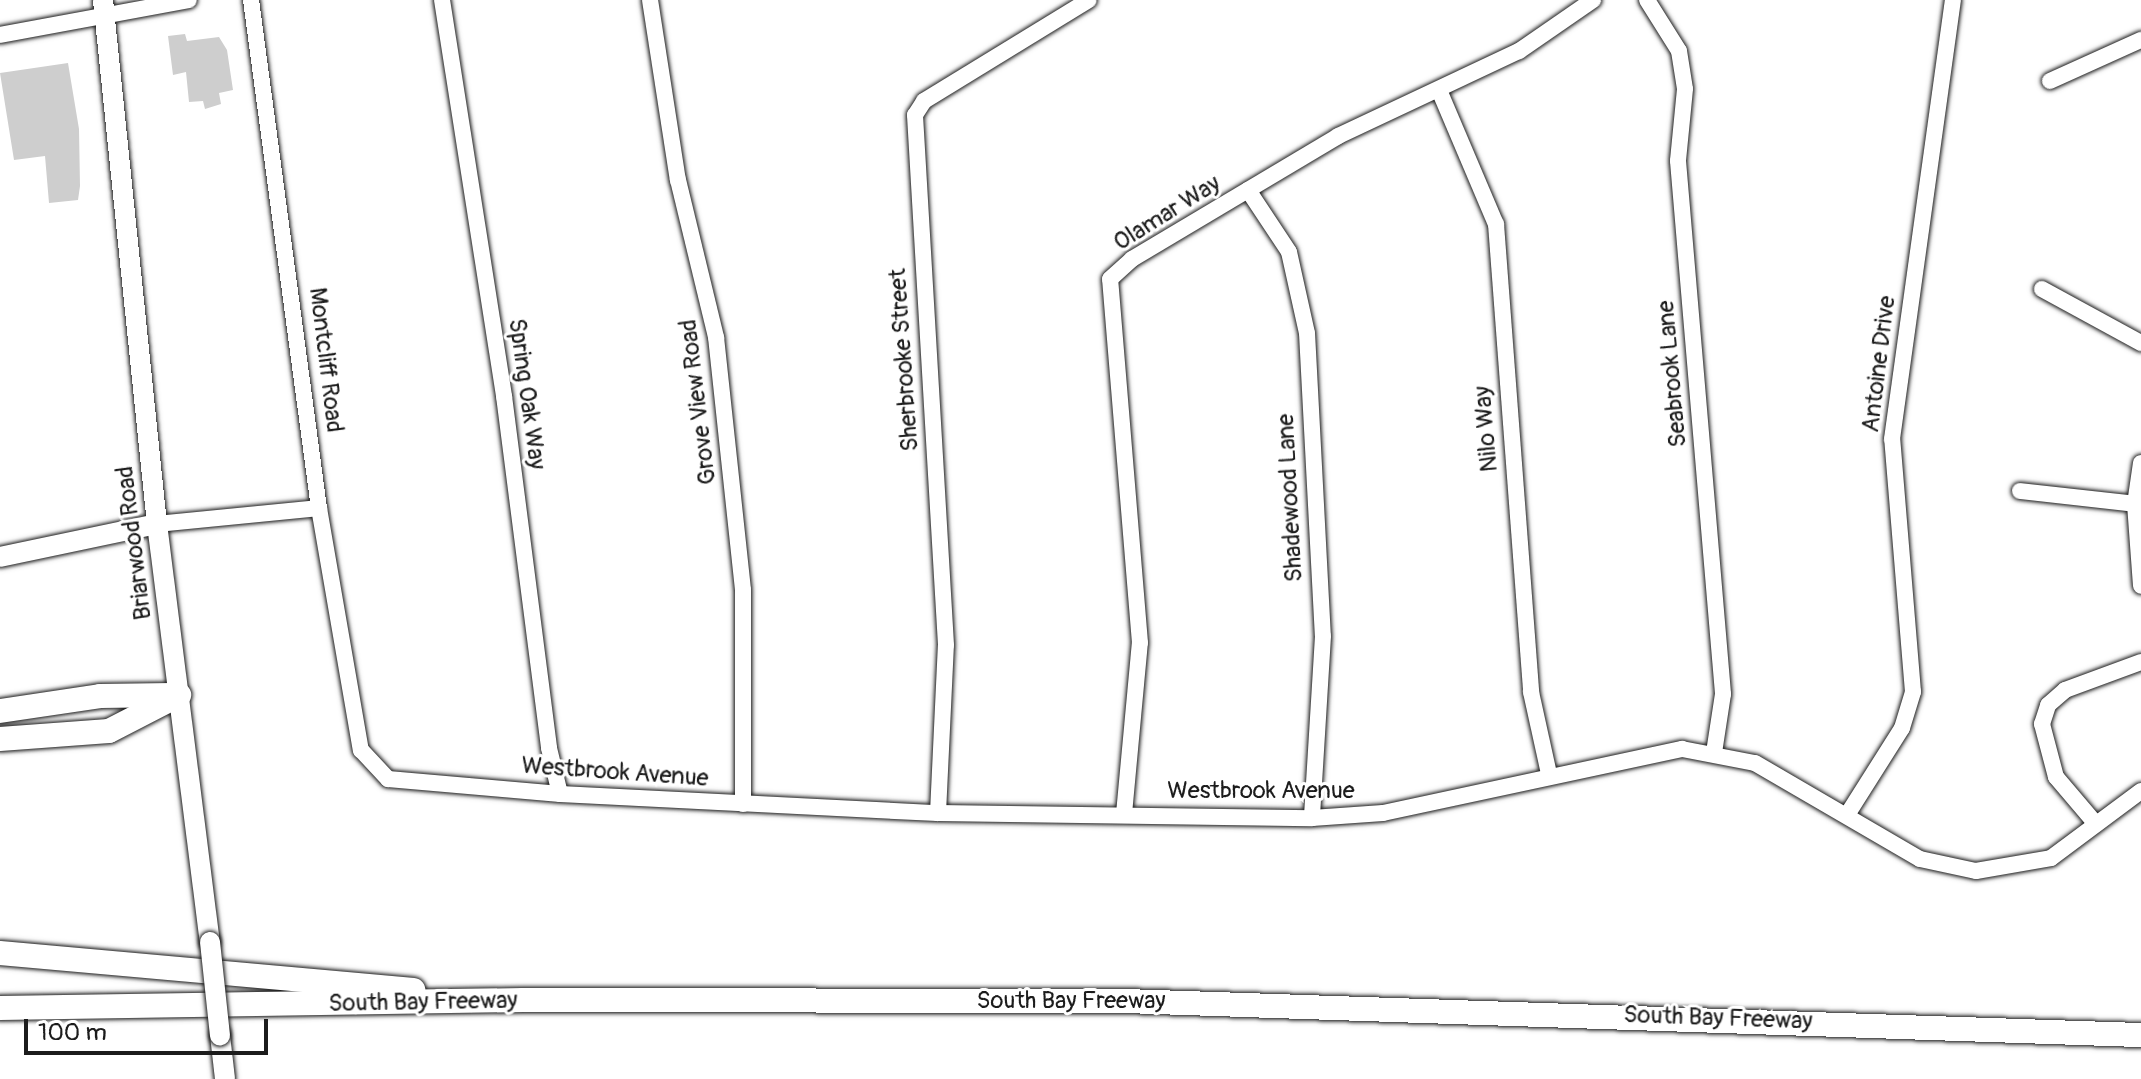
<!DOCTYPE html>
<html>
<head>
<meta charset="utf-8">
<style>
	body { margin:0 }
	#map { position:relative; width:2141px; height:1079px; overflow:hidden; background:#fff; font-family:Pangolin,sans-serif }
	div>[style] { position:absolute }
	.building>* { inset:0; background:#cecece }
	.roads { filter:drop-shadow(0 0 2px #1c1c1c) drop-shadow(0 0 2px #1c1c1c) }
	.minor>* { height:16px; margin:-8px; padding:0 8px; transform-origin:8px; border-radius:8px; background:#fff }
	.major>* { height:20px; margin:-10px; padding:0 10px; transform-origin:10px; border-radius:10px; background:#fff }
	.highway>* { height:24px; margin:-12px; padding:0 12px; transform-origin:12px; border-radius:12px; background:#fff }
	.bridges { filter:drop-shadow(0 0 2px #1c1c1c) drop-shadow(0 0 2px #1c1c1c) }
	.major-bridge>* { height:20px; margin:-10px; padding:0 10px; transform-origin:10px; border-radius:10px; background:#fff }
	span { translate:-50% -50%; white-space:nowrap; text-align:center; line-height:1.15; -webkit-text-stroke:6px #fff; paint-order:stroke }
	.street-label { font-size:24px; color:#1c1c1c }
	.scale { position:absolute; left:24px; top:1019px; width:244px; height:36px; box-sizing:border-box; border:4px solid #1c1c1c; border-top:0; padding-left:10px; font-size:24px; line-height:28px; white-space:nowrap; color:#1c1c1c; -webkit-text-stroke:6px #fff; paint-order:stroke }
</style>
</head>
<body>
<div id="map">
	<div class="building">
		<i style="clip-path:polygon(185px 34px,187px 41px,219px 37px,227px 50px,233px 90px,219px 93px,221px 104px,205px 109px,203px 101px,189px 102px,186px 72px,173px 75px,168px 36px)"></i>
		<i style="clip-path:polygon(68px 63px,79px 129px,80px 186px,78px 200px,49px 203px,45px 156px,14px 160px,0 73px)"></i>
	</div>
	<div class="roads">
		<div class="minor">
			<i style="left:251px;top:0;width:513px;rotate:82.38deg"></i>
			<i style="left:319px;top:508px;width:246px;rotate:80.2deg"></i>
			<i style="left:361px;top:750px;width:40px;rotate:47deg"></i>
			<i style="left:388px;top:779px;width:173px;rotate:5deg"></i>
			<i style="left:560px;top:794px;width:378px;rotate:2.9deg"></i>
			<i style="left:938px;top:813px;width:374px;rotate:0.8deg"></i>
			<i style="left:1312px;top:818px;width:71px;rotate:-4deg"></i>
			<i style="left:1383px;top:813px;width:306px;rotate:-12.1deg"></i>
			<i style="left:1682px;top:749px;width:74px;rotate:10.9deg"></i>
			<i style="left:1755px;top:763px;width:191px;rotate:30.2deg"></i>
			<i style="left:1920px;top:859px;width:57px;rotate:12.1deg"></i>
			<i style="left:1976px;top:871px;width:76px;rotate:-9.8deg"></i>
			<i style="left:2051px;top:858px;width:112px;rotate:-36.7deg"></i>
			<i style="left:442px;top:0;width:401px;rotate:81.1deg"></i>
			<i style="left:504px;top:396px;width:355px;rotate:82.7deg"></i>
			<i style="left:549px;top:748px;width:47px;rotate:76.6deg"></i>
			<i style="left:650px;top:0;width:182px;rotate:81.2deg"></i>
			<i style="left:678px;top:180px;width:162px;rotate:76.4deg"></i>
			<i style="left:716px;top:337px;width:254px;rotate:83.9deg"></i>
			<i style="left:743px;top:590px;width:214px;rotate:90deg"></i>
			<i style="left:1647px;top:0;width:60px;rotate:57.9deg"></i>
			<i style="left:1679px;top:51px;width:38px;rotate:81deg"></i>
			<i style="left:1685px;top:89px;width:72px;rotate:95.6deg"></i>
			<i style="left:1678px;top:161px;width:535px;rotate:85.17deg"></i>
			<i style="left:1723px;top:694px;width:60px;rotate:98.7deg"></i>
			<i style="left:0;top:35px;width:192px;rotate:-10.5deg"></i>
			<i style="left:2050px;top:81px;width:100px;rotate:-24.3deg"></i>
			<i style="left:1439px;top:90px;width:146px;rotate:67deg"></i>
			<i style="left:1496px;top:224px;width:469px;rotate:85.7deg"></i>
			<i style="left:1531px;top:692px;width:84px;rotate:77.6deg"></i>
			<i style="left:1248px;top:190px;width:74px;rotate:56.5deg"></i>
			<i style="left:1289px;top:252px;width:83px;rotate:77.5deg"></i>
			<i style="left:1307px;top:333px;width:303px;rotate:87deg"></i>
			<i style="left:1323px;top:636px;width:182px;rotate:93.5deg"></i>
			<i style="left:2042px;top:289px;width:113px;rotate:28.6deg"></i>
			<i style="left:2141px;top:463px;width:41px;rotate:98.3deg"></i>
			<i style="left:2135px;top:504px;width:82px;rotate:85.8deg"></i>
			<i style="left:2020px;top:491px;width:116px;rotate:6.4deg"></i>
			<i style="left:157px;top:524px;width:163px;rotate:-5.6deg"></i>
			<i style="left:938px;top:813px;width:168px;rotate:-87.3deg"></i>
			<i style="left:946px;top:645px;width:531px;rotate:-93.35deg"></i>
			<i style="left:915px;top:115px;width:17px;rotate:-57deg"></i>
			<i style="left:924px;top:101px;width:193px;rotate:-31.5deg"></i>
			<i style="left:1124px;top:814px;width:172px;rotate:-84.7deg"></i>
			<i style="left:1140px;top:643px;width:365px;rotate:-94.7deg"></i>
			<i style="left:1110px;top:279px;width:30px;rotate:-42deg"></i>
			<i style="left:1132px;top:259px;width:240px;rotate:-30.8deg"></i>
			<i style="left:1338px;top:136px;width:200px;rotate:-25.2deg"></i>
			<i style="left:1519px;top:51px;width:90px;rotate:-34.6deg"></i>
			<i style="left:1847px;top:815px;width:103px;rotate:-57.7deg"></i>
			<i style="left:1902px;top:728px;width:38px;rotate:-73deg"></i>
			<i style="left:1913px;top:692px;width:254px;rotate:-94.7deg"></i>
			<i style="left:1892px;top:439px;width:443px;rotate:-82.1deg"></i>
			<i style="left:2096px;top:824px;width:62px;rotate:-130.4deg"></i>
			<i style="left:2056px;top:777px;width:55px;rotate:-104.8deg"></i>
			<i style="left:2042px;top:724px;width:20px;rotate:-72deg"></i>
			<i style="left:2048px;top:705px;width:23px;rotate:-41deg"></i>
			<i style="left:2065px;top:690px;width:81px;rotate:-20.2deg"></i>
		</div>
		<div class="major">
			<i style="left:103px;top:0;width:527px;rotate:84.12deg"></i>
			<i style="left:157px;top:524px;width:421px;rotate:82.8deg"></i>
			<i style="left:0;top:557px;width:160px;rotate:-11.9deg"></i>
			<i style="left:220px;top:1035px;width:44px;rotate:83.5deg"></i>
		</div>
		<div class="highway">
			<i style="left:0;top:711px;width:101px;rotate:-8.5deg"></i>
			<i style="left:100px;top:696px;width:72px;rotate:-0.8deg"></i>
			<i style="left:0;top:739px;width:109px;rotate:-4.2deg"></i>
			<i style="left:109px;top:731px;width:79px;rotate:-27.2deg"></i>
			<i style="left:0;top:953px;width:415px;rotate:5.1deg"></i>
			<i style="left:0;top:1008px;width:523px;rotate:-0.88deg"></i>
			<i style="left:523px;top:1000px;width:602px;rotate:0.1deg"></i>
			<i style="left:1125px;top:1001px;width:1017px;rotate:1.92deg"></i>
		</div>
	</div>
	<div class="bridges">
		<div class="major-bridge">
			<i style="left:210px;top:942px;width:94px;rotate:83.9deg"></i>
		</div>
	</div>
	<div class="street-label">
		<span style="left:1167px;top:213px;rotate:-32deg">Olamar Way</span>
		<span style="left:326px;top:360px;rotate:83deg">Montcliff Road</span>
		<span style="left:904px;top:360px;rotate:-94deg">Sherbrooke Street</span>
		<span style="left:1879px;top:364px;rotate:-83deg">Antoine Drive</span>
		<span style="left:1672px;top:374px;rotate:-95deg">Seabrook Lane</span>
		<span style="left:527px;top:394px;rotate:82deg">Spring Oak Way</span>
		<span style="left:698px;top:402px;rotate:-97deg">Grove View Road</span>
		<span style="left:1486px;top:429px;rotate:-95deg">Nilo Way</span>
		<span style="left:1290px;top:498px;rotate:-93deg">Shadewood Lane</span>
		<span style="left:134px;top:543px;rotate:-97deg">Briarwood Road</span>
		<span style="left:615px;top:772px;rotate:4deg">Westbrook Avenue</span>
		<span style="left:1261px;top:791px">Westbrook Avenue</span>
		<span style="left:1071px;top:1001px">South Bay Freeway</span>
		<span style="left:423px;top:1002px;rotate:-1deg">South Bay Freeway</span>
		<span style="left:1718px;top:1018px;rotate:2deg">South Bay Freeway</span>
	</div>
	<div class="scale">100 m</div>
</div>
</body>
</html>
